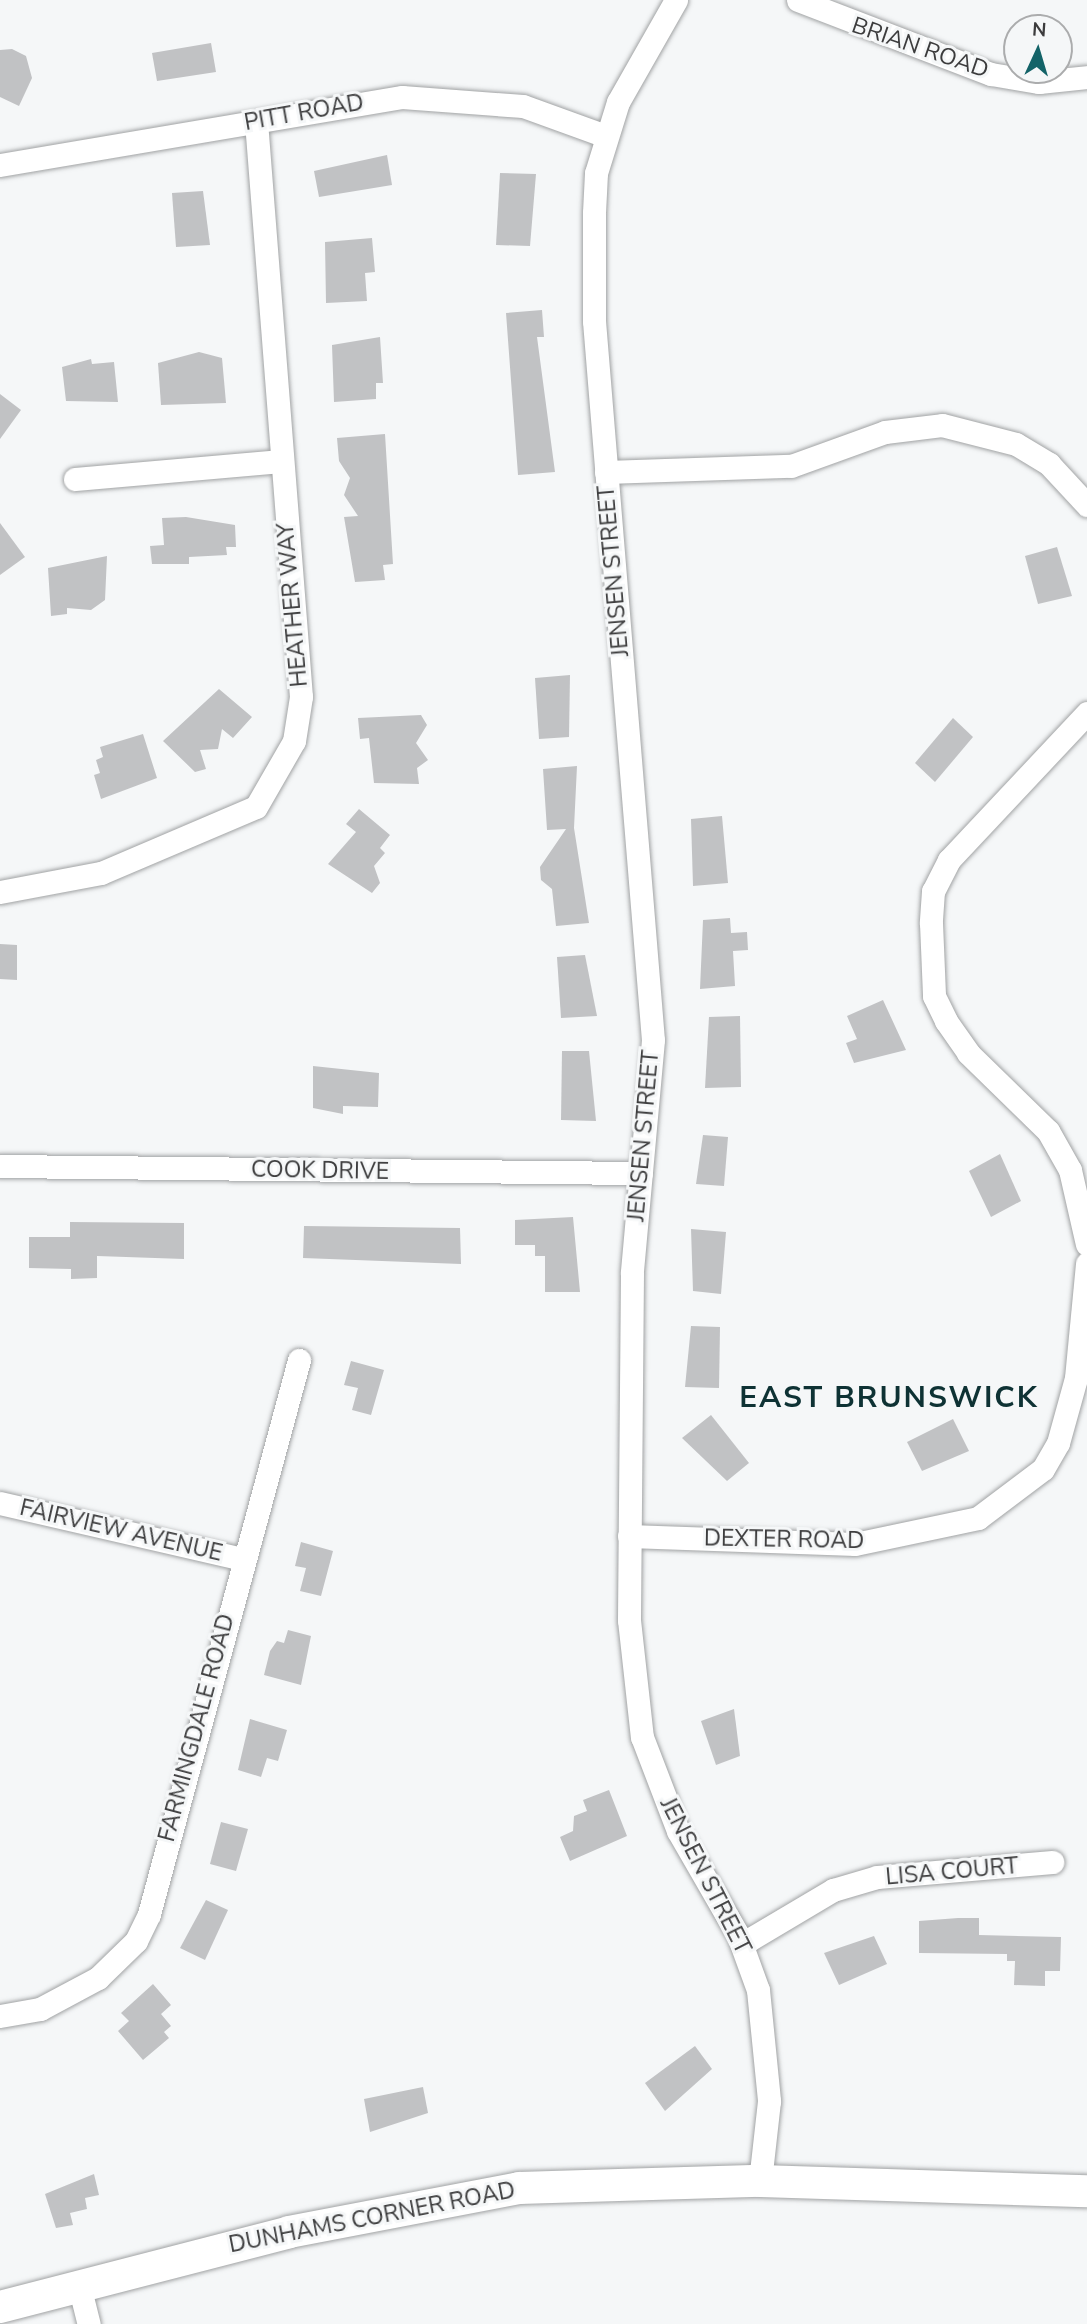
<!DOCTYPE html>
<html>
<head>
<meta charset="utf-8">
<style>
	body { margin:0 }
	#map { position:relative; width:1087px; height:2324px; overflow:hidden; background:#f5f7f8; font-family:"Nunito Sans",sans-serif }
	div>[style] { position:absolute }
	.building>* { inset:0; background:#c1c2c4 }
	.roads { filter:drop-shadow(0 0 2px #a1a3a4) drop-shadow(0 0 2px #a1a3a4) }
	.street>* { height:23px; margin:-11.5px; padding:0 11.5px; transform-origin:11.5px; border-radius:11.5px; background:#fff }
	.secondary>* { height:32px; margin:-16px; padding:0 16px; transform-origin:16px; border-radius:16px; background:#fff }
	span { translate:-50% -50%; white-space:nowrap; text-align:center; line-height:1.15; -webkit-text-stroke:6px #f5f7f8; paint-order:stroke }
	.street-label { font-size:23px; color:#3c3c3d }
	.district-label { font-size:30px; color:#0e3234; font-weight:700; letter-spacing:2px }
	.north { position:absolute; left:1003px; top:14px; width:70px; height:70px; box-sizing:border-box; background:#f5f7f8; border:2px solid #abacad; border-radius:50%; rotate:4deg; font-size:19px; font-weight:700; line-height:28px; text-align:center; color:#3c3c3d }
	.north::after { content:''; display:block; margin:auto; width:24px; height:32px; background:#136368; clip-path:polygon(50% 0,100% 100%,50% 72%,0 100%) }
</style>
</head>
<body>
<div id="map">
	<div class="building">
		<i style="clip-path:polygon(211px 43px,216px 72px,157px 81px,152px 53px)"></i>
		<i style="clip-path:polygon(12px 49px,26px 56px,32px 78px,19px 106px,0 97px,0 50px)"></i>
		<i style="clip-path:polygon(387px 155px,392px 185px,319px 197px,314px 171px)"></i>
		<i style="clip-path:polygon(500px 173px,536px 174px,530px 246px,496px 245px)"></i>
		<i style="clip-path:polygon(203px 191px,210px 245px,176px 247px,172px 193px)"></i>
		<i style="clip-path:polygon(372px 238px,375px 272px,365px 273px,367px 301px,326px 303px,325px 242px)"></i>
		<i style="clip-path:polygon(542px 310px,544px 337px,537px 337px,555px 472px,518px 475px,506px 313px)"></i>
		<i style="clip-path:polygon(380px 337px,383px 383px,376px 383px,376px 399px,334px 402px,332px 345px)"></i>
		<i style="clip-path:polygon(199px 352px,222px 358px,226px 403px,161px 405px,158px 363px)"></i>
		<i style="clip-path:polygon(91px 359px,92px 364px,114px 362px,118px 402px,66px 401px,62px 367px)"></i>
		<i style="clip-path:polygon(0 394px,21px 410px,0 439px)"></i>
		<i style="clip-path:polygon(385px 434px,393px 564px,383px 565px,385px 580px,355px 582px,344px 517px,358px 516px,344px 495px,350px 478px,339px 461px,337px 438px)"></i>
		<i style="clip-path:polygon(186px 517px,235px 525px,236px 547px,226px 547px,227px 555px,189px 557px,189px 564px,152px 564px,150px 546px,164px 545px,162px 518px)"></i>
		<i style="clip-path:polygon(0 523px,25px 557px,0 575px)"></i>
		<i style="clip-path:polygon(1057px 547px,1072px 596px,1038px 604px,1025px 556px)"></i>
		<i style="clip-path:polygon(107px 556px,105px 600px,91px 610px,67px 608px,67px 614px,51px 616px,48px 568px)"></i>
		<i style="clip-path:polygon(570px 675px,569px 737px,539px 739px,535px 678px)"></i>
		<i style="clip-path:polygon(219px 689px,252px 717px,233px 738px,222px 729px,218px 749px,200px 750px,206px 769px,195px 772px,163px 741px)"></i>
		<i style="clip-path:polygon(421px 715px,427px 725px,416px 743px,428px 760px,417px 768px,419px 784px,374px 783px,369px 738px,360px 739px,358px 718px)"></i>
		<i style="clip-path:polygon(953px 718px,973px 737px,935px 782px,915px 763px)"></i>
		<i style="clip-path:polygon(143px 734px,157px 778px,101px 799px,94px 775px,100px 773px,96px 760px,103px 757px,100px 747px)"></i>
		<i style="clip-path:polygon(577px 766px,574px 828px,589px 923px,556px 926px,552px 889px,541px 880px,540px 867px,566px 829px,547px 830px,543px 769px)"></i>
		<i style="clip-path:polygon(359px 809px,390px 835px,380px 848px,385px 853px,374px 866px,380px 883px,372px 893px,328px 864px,356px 832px,346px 824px)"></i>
		<i style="clip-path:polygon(722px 816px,728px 883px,693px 886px,691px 819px)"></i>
		<i style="clip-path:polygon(730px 918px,731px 933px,747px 932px,748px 950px,733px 951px,735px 986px,700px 989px,703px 920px)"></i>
		<i style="clip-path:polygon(0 944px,17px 945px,17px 980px,0 979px)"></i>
		<i style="clip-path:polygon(585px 955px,597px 1016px,561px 1018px,557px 957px)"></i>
		<i style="clip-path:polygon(883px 1000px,906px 1050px,854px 1063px,846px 1043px,857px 1039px,847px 1016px)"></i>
		<i style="clip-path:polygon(740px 1016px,741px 1087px,705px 1088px,709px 1017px)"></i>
		<i style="clip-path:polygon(562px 1051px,589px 1051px,596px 1121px,561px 1120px)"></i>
		<i style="clip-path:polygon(313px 1066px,379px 1073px,378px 1107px,343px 1106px,343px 1114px,313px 1108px)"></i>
		<i style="clip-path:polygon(703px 1135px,728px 1137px,724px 1186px,696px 1184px)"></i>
		<i style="clip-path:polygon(1000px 1154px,1021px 1201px,991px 1217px,969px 1171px)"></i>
		<i style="clip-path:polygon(573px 1217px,580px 1292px,545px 1292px,545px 1256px,535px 1256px,535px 1245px,515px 1245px,515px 1220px)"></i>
		<i style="clip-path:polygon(70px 1222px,184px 1223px,184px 1259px,97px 1256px,97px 1278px,71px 1279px,71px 1269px,29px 1268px,29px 1237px,70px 1237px)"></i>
		<i style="clip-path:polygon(304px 1226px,460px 1228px,461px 1264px,303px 1258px)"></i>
		<i style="clip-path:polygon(691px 1229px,726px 1232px,721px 1294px,693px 1291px)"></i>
		<i style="clip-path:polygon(691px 1326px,720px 1327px,719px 1388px,685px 1387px)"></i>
		<i style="clip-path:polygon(351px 1361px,384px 1370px,371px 1415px,352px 1410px,358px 1388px,344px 1385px)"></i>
		<i style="clip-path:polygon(711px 1415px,749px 1463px,727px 1481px,682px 1438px)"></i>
		<i style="clip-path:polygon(953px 1419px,969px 1451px,922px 1471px,907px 1442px)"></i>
		<i style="clip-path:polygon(301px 1542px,333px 1551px,321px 1596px,300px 1591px,306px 1568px,295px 1566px)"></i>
		<i style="clip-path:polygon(288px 1630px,311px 1636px,301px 1685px,264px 1675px,270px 1651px,277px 1641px,284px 1643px)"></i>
		<i style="clip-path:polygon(734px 1709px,740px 1756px,716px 1765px,701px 1721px)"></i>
		<i style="clip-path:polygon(250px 1719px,287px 1730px,278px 1761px,267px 1758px,261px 1777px,238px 1770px)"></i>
		<i style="clip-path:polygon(609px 1790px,627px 1836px,570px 1861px,560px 1837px,573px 1831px,574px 1816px,587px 1811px,583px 1800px)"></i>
		<i style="clip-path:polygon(221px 1822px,248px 1829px,236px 1871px,210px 1864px)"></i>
		<i style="clip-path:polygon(206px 1900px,228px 1910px,205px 1960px,180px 1948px)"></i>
		<i style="clip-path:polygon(958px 1918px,979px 1918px,979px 1935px,1061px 1937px,1060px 1971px,1045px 1971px,1045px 1986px,1014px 1985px,1015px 1961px,1007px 1961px,1007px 1954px,919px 1953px,919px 1921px)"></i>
		<i style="clip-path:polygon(874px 1936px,887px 1964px,839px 1985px,824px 1953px)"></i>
		<i style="clip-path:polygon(153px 1984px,171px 2005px,161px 2014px,171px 2026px,164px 2032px,169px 2038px,143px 2060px,118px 2031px,129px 2021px,121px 2013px)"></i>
		<i style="clip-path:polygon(695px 2046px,712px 2069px,665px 2111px,645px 2083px)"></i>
		<i style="clip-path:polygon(423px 2087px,428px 2113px,370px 2132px,364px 2099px)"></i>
		<i style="clip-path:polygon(94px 2174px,99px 2195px,85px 2198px,87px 2209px,70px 2213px,73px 2225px,56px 2228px,45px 2194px)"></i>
	</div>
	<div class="roads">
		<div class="street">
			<i style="left:676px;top:0;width:117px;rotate:119.6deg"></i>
			<i style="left:618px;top:102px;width:74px;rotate:107.2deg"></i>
			<i style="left:596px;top:173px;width:40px;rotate:92.9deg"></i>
			<i style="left:594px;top:213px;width:108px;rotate:90deg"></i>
			<i style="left:594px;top:321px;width:721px;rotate:85.31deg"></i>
			<i style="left:653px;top:1040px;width:234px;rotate:95.2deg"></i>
			<i style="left:632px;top:1273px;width:347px;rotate:90.5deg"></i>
			<i style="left:629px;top:1620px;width:118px;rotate:83.7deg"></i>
			<i style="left:642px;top:1737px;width:101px;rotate:69deg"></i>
			<i style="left:678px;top:1831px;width:120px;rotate:60deg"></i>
			<i style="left:738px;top:1935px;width:59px;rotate:70deg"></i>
			<i style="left:758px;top:1990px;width:112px;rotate:84.3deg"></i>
			<i style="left:769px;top:2101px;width:81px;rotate:96.4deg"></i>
			<i style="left:798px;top:0;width:207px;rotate:21deg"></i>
			<i style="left:991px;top:74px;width:49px;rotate:9.5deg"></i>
			<i style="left:1039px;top:82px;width:48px;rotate:-5.9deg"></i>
			<i style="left:0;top:165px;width:408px;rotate:-9.6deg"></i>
			<i style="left:402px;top:97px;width:121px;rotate:4.3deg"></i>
			<i style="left:523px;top:106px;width:88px;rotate:19.9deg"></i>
			<i style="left:606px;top:472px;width:185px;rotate:-1.9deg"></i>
			<i style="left:791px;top:466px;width:100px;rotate:-19.9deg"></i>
			<i style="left:885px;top:432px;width:57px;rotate:-7deg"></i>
			<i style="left:942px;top:425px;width:76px;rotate:14.4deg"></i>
			<i style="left:1016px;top:444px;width:39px;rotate:31deg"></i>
			<i style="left:1049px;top:464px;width:56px;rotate:47.2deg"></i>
			<i style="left:75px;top:479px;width:207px;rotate:-5deg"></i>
			<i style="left:1087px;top:713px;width:202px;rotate:133.2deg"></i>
			<i style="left:949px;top:860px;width:35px;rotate:117deg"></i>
			<i style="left:933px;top:891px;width:32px;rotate:94deg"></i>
			<i style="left:931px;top:923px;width:73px;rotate:87.6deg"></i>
			<i style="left:934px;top:996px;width:28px;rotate:64deg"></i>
			<i style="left:946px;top:1021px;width:39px;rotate:55deg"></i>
			<i style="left:968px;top:1053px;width:112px;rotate:44.3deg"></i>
			<i style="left:1048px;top:1131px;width:45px;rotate:60.6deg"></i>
			<i style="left:1070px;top:1170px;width:76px;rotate:77.1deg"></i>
			<i style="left:0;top:892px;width:103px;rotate:-10.7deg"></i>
			<i style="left:101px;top:873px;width:168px;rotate:-23.1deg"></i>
			<i style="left:256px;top:807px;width:76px;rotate:-60.1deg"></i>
			<i style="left:294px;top:741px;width:45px;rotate:-81deg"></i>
			<i style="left:301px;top:697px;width:577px;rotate:-94.47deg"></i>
			<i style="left:0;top:1166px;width:641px;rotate:0.63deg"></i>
			<i style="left:0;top:1503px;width:248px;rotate:13deg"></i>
			<i style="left:629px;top:1536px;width:226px;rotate:2deg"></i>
			<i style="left:855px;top:1544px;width:126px;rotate:-11.9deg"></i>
			<i style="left:978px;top:1518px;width:81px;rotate:-37deg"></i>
			<i style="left:1043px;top:1469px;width:30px;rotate:-60deg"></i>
			<i style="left:1058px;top:1443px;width:67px;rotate:-74.5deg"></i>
			<i style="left:1076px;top:1378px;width:115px;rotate:-84.5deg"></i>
			<i style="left:742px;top:1944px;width:106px;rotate:-30.7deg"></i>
			<i style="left:833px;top:1890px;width:46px;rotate:-16.5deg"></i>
			<i style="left:877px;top:1877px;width:176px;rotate:-4.9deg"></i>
			<i style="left:0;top:2016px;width:41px;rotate:-9.9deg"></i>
			<i style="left:40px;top:2009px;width:66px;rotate:-28.1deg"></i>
			<i style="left:98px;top:1978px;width:53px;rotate:-44.2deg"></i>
			<i style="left:136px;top:1941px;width:30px;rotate:-64deg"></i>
			<i style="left:149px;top:1914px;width:574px;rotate:-74.85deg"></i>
			<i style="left:80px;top:2289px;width:36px;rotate:76deg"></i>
		</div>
		<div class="secondary">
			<i style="left:0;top:2307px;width:299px;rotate:-14.5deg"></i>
			<i style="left:289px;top:2232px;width:234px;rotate:-10.8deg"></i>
			<i style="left:519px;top:2188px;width:241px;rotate:-1.7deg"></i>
			<i style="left:760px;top:2181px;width:327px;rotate:1.8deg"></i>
		</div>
	</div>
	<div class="street-label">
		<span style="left:920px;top:48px;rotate:19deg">BRIAN ROAD</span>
		<span style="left:304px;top:113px;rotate:-10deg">PITT ROAD</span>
		<span style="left:614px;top:571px;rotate:-95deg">JENSEN STREET</span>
		<span style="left:293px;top:605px;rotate:-95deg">HEATHER WAY</span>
		<span style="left:644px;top:1136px;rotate:-85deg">JENSEN STREET</span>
		<span style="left:320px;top:1171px;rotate:1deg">COOK DRIVE</span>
		<span style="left:121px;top:1531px;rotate:13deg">FAIRVIEW AVENUE</span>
		<span style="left:784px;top:1540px;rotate:1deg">DEXTER ROAD</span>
		<span style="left:197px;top:1728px;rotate:-75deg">FARMINGDALE ROAD</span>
		<span style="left:952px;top:1872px;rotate:-5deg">LISA COURT</span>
		<span style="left:705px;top:1876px;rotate:63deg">JENSEN STREET</span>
		<span style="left:372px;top:2218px;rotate:-11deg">DUNHAMS CORNER ROAD</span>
	</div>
	<div class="district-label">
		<span style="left:889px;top:1398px">EAST BRUNSWICK</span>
	</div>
	<div class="north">N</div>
</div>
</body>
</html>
